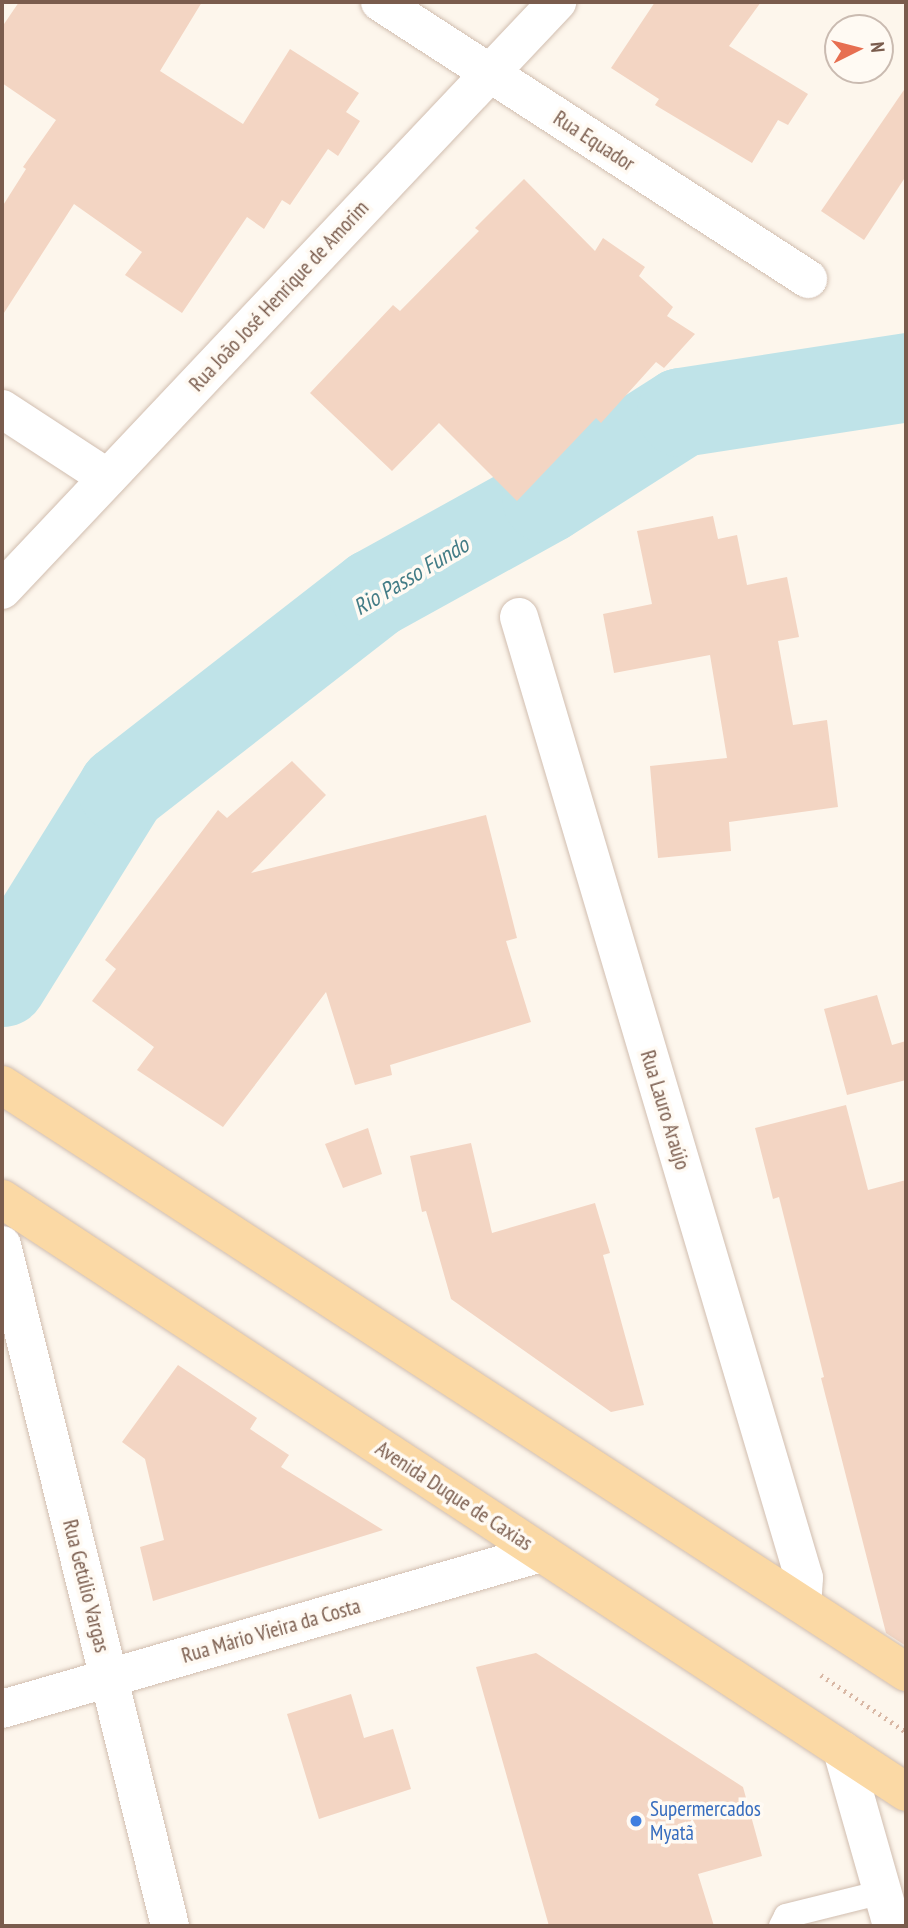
<!DOCTYPE html>
<html>
<head>
<meta charset="utf-8">
<style>
	body { margin:0 }
	#map { position:relative; width:908px; height:1928px; overflow:hidden; background:#fdf6ec; font-family:"PT Sans Narrow",sans-serif }
	div>[style] { position:absolute }
	.river>* { height:89px; margin:-44.5px; padding:0 44.5px; transform-origin:44.5px; border-radius:44.5px; background:#bfe3e8 }
	.building>* { inset:0; background:#f3d5c3 }
	.path>* { height:4.5px; margin-top:-2.25px; transform-origin:0; background:repeating-linear-gradient(90deg,#d9b8a5 0 2px,transparent 0 7px) }
	.roads { filter:drop-shadow(0 0 2px #d1beb0) drop-shadow(0 0 2px #d1beb0) }
	.service>* { height:24px; margin:-12px; padding:0 12px; transform-origin:12px; border-radius:12px; background:#fff }
	.minor>* { height:38px; margin:-19px; padding:0 19px; transform-origin:19px; border-radius:19px; background:#fff }
	.tertiary>* { height:38px; margin:-19px; padding:0 19px; transform-origin:19px; border-radius:19px; background:#fff }
	.primary>* { height:38px; margin:-19px; padding:0 19px; transform-origin:19px; border-radius:19px; background:#fbd9a5 }
	.dots>* { width:19px; height:19px; translate:-50% -50%; box-sizing:border-box; border:4px solid #fffaf3; border-radius:50% }
	span { translate:-50% -50%; white-space:nowrap; text-align:center; line-height:1.15; -webkit-text-stroke:7px #fffaf3; paint-order:stroke }
	.street-label { font-size:21px; color:#7a5c4d }
	.shop-label { font-size:21px; color:#366cbe }
	.left { translate:0 -50%; text-align:left }
	.water-label { font-size:23px; color:#437c86; font-style:italic }
	.frame { position:absolute; inset:0; border:4px solid #7a5c4d; pointer-events:none }
	.north { position:absolute; left:824px; top:14px; width:70px; height:70px; box-sizing:border-box; background:#fffaf3; border:2px solid #cabbb1; border-radius:50%; rotate:84deg; font-size:19px; font-weight:700; line-height:28px; text-align:center; color:#7a5c4d }
	.north::after { content:''; display:block; margin:auto; width:24px; height:32px; background:#e76f51; clip-path:polygon(50% 0,100% 100%,50% 72%,0 100%) }
</style>
</head>
<body>
<div id="map">
	<div class="river">
		<i style="left:2px;top:982px;width:227px;rotate:-58.1deg"></i>
		<i style="left:122px;top:789px;width:319px;rotate:-37.9deg"></i>
		<i style="left:374px;top:593px;width:196px;rotate:-28.9deg"></i>
		<i style="left:546px;top:498px;width:160px;rotate:-32.5deg"></i>
		<i style="left:681px;top:412px;width:228px;rotate:-8.8deg"></i>
	</div>
	<div class="building">
		<i style="clip-path:polygon(19px 2px,202px 2px,160px 71px,243px 124px,290px 49px,359px 93px,346px 112px,360px 121px,338px 156px,328px 149px,290px 205px,282px 200px,264px 229px,247px 217px,182px 313px,125px 275px,142px 252px,74px 204px,2px 316px,2px 207px,26px 169px,23px 167px,56px 120px,2px 83px,2px 27px)"></i>
		<i style="clip-path:polygon(655px 2px,761px 2px,729px 46px,808px 94px,788px 125px,778px 120px,752px 163px,655px 105px,659px 99px,611px 68px)"></i>
		<i style="clip-path:polygon(906px 87px,906px 176px,864px 240px,821px 211px)"></i>
		<i style="clip-path:polygon(524px 179px,595px 251px,603px 238px,645px 267px,639px 276px,673px 307px,667px 316px,695px 334px,664px 368px,656px 362px,601px 423px,596px 418px,517px 501px,439px 423px,392px 471px,310px 393px,393px 305px,400px 311px,479px 231px,475px 228px)"></i>
		<i style="clip-path:polygon(713px 516px,718px 539px,737px 535px,747px 585px,787px 577px,799px 637px,778px 641px,793px 725px,827px 720px,838px 807px,729px 822px,731px 851px,658px 858px,650px 766px,727px 758px,710px 655px,614px 673px,603px 614px,652px 604px,637px 531px)"></i>
		<i style="clip-path:polygon(292px 761px,326px 795px,251px 873px,486px 815px,517px 938px,506px 941px,531px 1022px,390px 1065px,392px 1075px,355px 1085px,326px 992px,223px 1127px,137px 1070px,154px 1047px,92px 1001px,116px 969px,105px 960px,218px 810px,227px 818px)"></i>
		<i style="clip-path:polygon(877px 995px,892px 1045px,906px 1041px,906px 1080px,847px 1095px,824px 1009px)"></i>
		<i style="clip-path:polygon(846px 1105px,868px 1190px,906px 1180px,906px 1646px,886px 1633px,821px 1378px,824px 1377px,779px 1197px,773px 1199px,755px 1128px)"></i>
		<i style="clip-path:polygon(368px 1128px,382px 1174px,343px 1188px,325px 1144px)"></i>
		<i style="clip-path:polygon(471px 1143px,492px 1233px,595px 1203px,610px 1253px,603px 1255px,644px 1405px,611px 1412px,451px 1299px,426px 1211px,422px 1212px,410px 1156px)"></i>
		<i style="clip-path:polygon(178px 1365px,257px 1418px,250px 1429px,289px 1455px,281px 1467px,383px 1530px,153px 1601px,140px 1547px,164px 1540px,145px 1459px,122px 1442px)"></i>
		<i style="clip-path:polygon(536px 1653px,743px 1787px,762px 1856px,698px 1874px,714px 1926px,549px 1926px,476px 1667px)"></i>
		<i style="clip-path:polygon(351px 1694px,364px 1738px,393px 1729px,411px 1789px,319px 1819px,287px 1714px)"></i>
	</div>
	<div class="path">
		<i style="left:821px;top:1675px;width:102px;rotate:33.8deg"></i>
	</div>
	<div class="roads">
		<div class="service">
			<i style="left:781px;top:1926px;width:11px;rotate:-63deg"></i>
			<i style="left:786px;top:1916px;width:99px;rotate:-14deg"></i>
		</div>
		<div class="minor">
			<i style="left:380px;top:2px;width:510px;rotate:32.91deg"></i>
			<i style="left:2px;top:409px;width:126px;rotate:33.1deg"></i>
			<i style="left:2px;top:590px;width:809px;rotate:-46.65deg"></i>
			<i style="left:519px;top:617px;width:1002px;rotate:73.48deg"></i>
			<i style="left:804px;top:1578px;width:26px;rotate:94deg"></i>
			<i style="left:2px;top:1709px;width:561px;rotate:-16.14deg"></i>
			<i style="left:842px;top:1750px;width:183px;rotate:74.1deg"></i>
		</div>
		<div class="tertiary">
			<i style="left:2px;top:1245px;width:701px;rotate:76.14deg"></i>
		</div>
		<div class="primary">
			<i style="left:2px;top:1085px;width:1078px;rotate:33deg"></i>
			<i style="left:2px;top:1199px;width:1081px;rotate:33.26deg"></i>
		</div>
	</div>
	<div class="dots">
		<i style="left:636px;top:1821px;background:#3f7fe0"></i>
	</div>
	<div class="street-label">
		<span style="left:594px;top:141px;rotate:33deg">Rua Equador</span>
		<span style="left:279px;top:296px;rotate:-47deg">Rua João José Henrique de Amorim</span>
		<span style="left:665px;top:1110px;rotate:73deg">Rua Lauro Araújo</span>
		<span style="left:454px;top:1496px;rotate:33deg">Avenida Duque de Caxias</span>
		<span style="left:86px;top:1586px;rotate:76deg">Rua Getúlio Vargas</span>
		<span style="left:271px;top:1631px;rotate:-16deg">Rua Mário Vieira da Costa</span>
	</div>
	<div class="shop-label">
		<span class="left" style="left:650px;top:1821px">Supermercados<br>Myatã</span>
	</div>
	<div class="water-label">
		<span style="left:411px;top:576px;rotate:-31deg">Rio Passo Fundo</span>
	</div>
	<div class="frame"></div>
	<div class="north">N</div>
</div>
</body>
</html>
